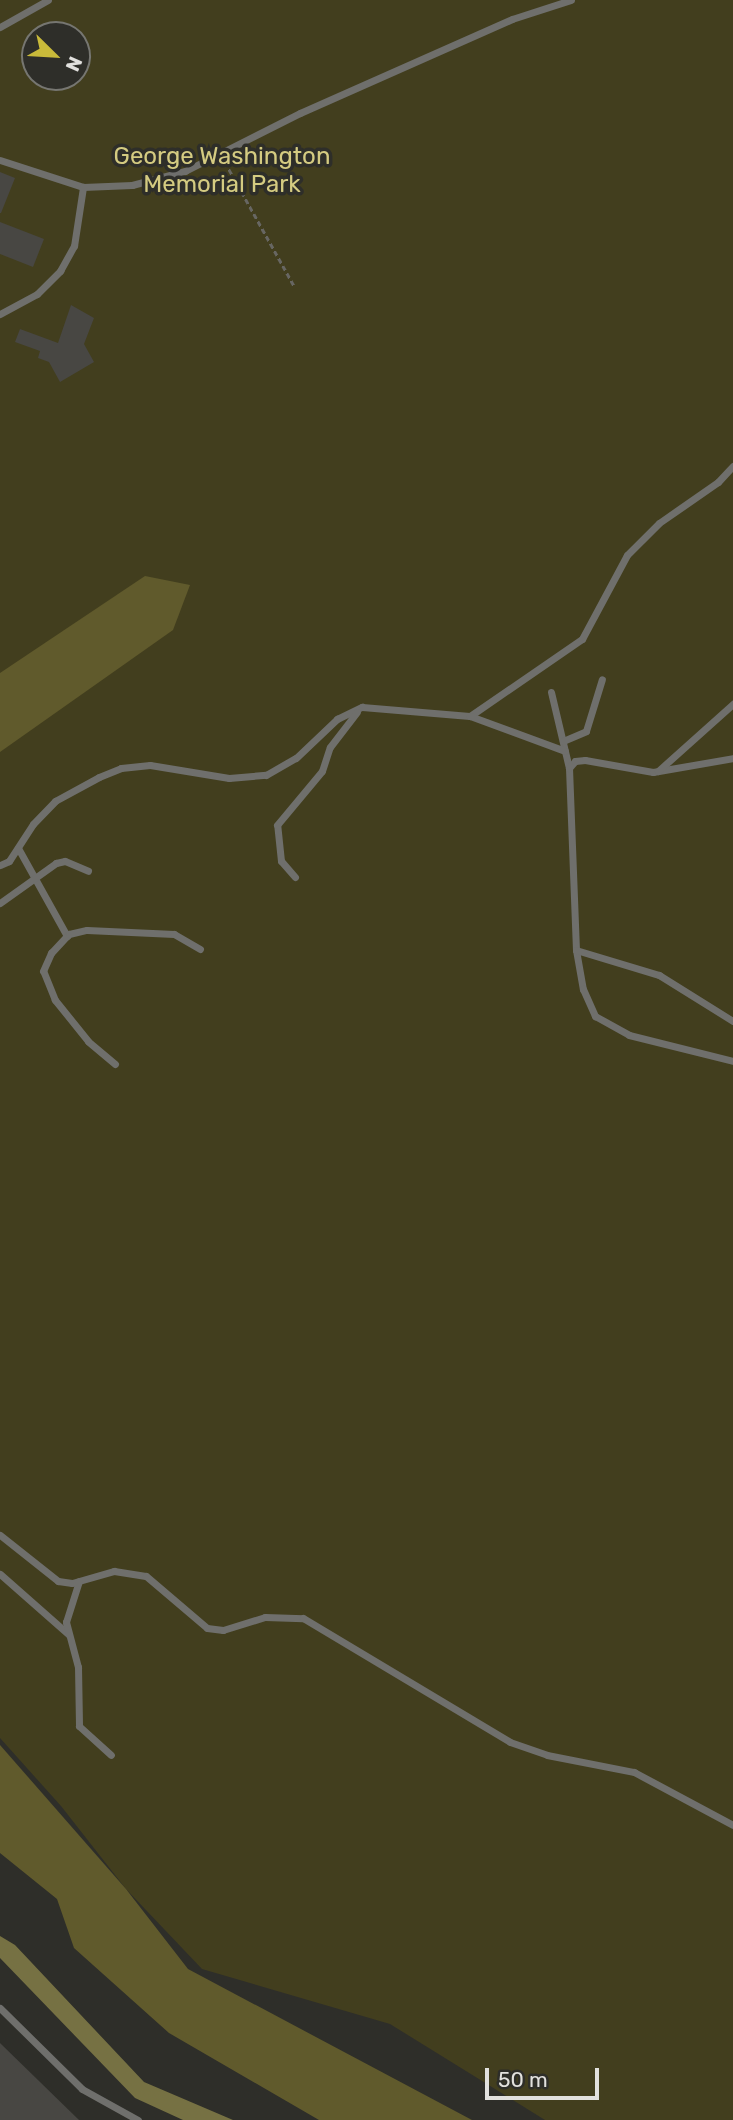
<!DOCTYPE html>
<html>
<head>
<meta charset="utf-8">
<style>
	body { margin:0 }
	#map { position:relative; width:733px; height:2120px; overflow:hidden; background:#2e2e29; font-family:Rubik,sans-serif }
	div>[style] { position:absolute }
	.green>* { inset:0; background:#423e1e }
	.forest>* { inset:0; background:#605a2c }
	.water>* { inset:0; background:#767143 }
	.building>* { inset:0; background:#484743 }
	.path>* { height:2.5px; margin-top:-1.25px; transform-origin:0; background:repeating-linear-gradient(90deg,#676662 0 5px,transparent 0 8.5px) }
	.lane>* { height:7px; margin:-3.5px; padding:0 3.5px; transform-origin:3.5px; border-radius:3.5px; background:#6f6f6c }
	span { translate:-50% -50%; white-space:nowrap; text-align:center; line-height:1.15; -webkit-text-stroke:7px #2e2e29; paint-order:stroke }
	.park-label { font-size:24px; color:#d4cb81 }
	.north { position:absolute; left:21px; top:21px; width:70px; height:70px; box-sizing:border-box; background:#2e2e29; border:2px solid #767671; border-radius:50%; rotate:114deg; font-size:19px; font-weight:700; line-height:28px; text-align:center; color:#e2e1de }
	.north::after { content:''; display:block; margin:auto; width:24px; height:32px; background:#c9ba3a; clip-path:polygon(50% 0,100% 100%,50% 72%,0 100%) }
	.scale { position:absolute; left:485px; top:2068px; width:114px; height:32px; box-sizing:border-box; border:4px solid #e2e1de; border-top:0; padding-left:9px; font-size:21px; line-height:24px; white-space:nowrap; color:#e2e1de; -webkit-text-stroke:5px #2e2e29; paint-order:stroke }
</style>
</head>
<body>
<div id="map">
	<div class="green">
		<i style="clip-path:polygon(evenodd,0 0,733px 0,733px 2120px,545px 2120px,390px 2024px,202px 1969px,126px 1889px,61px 1806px,0 1738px,0 0,35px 35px,77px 35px,77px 77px,35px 77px,35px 35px)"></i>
	</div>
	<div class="forest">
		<i style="clip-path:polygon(145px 576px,190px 585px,173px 630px,0 752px,0 673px)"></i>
		<i style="clip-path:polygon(0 1745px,126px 1889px,188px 1969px,472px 2120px,319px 2120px,169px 2033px,74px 1948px,57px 1899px,0 1853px)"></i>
	</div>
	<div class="water">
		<i style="clip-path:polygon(0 1936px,15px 1945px,144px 2082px,233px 2120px,183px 2120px,135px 2098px,0 1958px)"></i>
	</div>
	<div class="building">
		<i style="clip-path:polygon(0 172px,15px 178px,1px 213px,0 213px)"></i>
		<i style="clip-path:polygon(0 222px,44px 239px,33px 267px,0 254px)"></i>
		<i style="clip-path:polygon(71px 305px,94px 318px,84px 344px,94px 362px,60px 382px,49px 362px,38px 358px,40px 351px,15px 342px,20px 329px,58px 343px)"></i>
		<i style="clip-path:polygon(0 2043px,79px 2120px,0 2120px)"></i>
	</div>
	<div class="path">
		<i style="left:225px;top:162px;width:143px;rotate:60.8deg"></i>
	</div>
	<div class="lane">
		<i style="left:0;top:27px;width:55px;rotate:-29.4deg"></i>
		<i style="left:0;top:160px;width:87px;rotate:18deg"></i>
		<i style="left:83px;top:187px;width:49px;rotate:-2.3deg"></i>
		<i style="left:132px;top:185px;width:55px;rotate:-14.8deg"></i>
		<i style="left:185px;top:171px;width:129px;rotate:-26.8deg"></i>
		<i style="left:300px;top:113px;width:232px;rotate:-23.9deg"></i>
		<i style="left:512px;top:19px;width:62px;rotate:-17.9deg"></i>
		<i style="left:0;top:314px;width:42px;rotate:-28.4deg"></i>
		<i style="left:37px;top:294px;width:33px;rotate:-45deg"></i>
		<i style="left:60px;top:271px;width:29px;rotate:-61deg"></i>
		<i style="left:74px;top:246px;width:60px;rotate:-81.3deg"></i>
		<i style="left:551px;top:692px;width:78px;rotate:76.7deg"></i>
		<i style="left:569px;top:768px;width:182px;rotate:87.8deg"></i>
		<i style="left:576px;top:950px;width:40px;rotate:80deg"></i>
		<i style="left:583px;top:989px;width:30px;rotate:66deg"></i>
		<i style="left:595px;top:1016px;width:39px;rotate:29deg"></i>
		<i style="left:629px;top:1035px;width:107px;rotate:14deg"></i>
		<i style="left:470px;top:716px;width:136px;rotate:-34.5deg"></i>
		<i style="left:582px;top:639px;width:95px;rotate:-61.8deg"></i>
		<i style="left:627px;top:555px;width:45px;rotate:-45deg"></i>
		<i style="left:659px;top:523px;width:72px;rotate:-34.8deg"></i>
		<i style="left:718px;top:482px;width:22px;rotate:-47deg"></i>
		<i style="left:563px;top:741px;width:25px;rotate:-23deg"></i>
		<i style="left:586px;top:731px;width:54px;rotate:-72.9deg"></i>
		<i style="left:569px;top:768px;width:9px;rotate:-49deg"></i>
		<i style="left:575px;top:761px;width:10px;rotate:-6deg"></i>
		<i style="left:585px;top:760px;width:69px;rotate:10deg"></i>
		<i style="left:653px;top:772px;width:81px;rotate:-9.9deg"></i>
		<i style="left:658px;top:771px;width:101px;rotate:-41.8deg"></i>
		<i style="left:18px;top:848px;width:101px;rotate:60.9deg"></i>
		<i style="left:0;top:865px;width:10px;rotate:-24deg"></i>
		<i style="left:9px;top:861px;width:44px;rotate:-57deg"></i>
		<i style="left:33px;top:824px;width:32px;rotate:-46deg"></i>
		<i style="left:55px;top:801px;width:50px;rotate:-28.6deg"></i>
		<i style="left:99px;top:777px;width:24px;rotate:-22deg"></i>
		<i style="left:121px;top:768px;width:29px;rotate:-6deg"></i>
		<i style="left:150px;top:765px;width:80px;rotate:9.3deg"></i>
		<i style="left:229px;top:778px;width:37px;rotate:-5deg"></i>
		<i style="left:266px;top:775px;width:34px;rotate:-30deg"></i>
		<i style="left:296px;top:758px;width:57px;rotate:-43.6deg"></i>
		<i style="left:337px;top:719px;width:28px;rotate:-26deg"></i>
		<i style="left:362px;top:707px;width:108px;rotate:4.8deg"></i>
		<i style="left:470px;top:716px;width:101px;rotate:20.2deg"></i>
		<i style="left:295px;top:877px;width:21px;rotate:-131deg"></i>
		<i style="left:281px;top:861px;width:36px;rotate:-96deg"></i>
		<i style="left:277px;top:825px;width:70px;rotate:-50.2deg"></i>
		<i style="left:322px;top:771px;width:25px;rotate:-72deg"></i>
		<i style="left:330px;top:747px;width:44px;rotate:-52.4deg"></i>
		<i style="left:0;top:903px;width:69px;rotate:-35.5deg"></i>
		<i style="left:56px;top:863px;width:9px;rotate:-13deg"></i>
		<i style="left:65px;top:861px;width:25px;rotate:23deg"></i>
		<i style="left:576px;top:950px;width:87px;rotate:16.8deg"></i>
		<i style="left:659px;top:975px;width:87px;rotate:31.9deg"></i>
		<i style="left:115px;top:1064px;width:35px;rotate:-140deg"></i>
		<i style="left:88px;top:1041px;width:53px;rotate:-128.8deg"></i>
		<i style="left:55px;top:1000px;width:31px;rotate:-112deg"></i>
		<i style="left:43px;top:971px;width:20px;rotate:-66deg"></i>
		<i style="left:51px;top:953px;width:26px;rotate:-47deg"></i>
		<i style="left:69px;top:934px;width:18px;rotate:-13deg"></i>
		<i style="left:87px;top:930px;width:87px;rotate:2.6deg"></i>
		<i style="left:174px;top:934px;width:30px;rotate:30deg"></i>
		<i style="left:0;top:1535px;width:74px;rotate:38.4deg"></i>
		<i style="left:58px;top:1581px;width:14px;rotate:8deg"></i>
		<i style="left:72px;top:1583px;width:44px;rotate:-15.9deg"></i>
		<i style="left:114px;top:1571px;width:32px;rotate:9deg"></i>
		<i style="left:146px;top:1576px;width:80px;rotate:40.4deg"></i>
		<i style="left:207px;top:1628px;width:16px;rotate:7deg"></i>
		<i style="left:223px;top:1630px;width:44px;rotate:-17.2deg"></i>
		<i style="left:265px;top:1617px;width:38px;rotate:2deg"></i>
		<i style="left:303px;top:1618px;width:241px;rotate:30.9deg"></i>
		<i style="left:510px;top:1742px;width:39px;rotate:19deg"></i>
		<i style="left:547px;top:1755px;width:89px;rotate:11.1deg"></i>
		<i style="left:634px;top:1772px;width:112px;rotate:28.2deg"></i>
		<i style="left:0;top:1574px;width:91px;rotate:41.4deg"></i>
		<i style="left:79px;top:1581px;width:43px;rotate:107.6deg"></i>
		<i style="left:66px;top:1622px;width:47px;rotate:75.1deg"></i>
		<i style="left:78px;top:1667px;width:59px;rotate:89deg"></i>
		<i style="left:79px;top:1726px;width:43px;rotate:42.2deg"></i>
		<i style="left:0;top:2008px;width:115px;rotate:44.6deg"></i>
		<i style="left:82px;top:2089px;width:64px;rotate:29deg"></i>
	</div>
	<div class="park-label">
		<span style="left:222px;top:171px">George Washington<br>Memorial Park</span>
	</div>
	<div class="north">N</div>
	<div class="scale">50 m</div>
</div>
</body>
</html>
